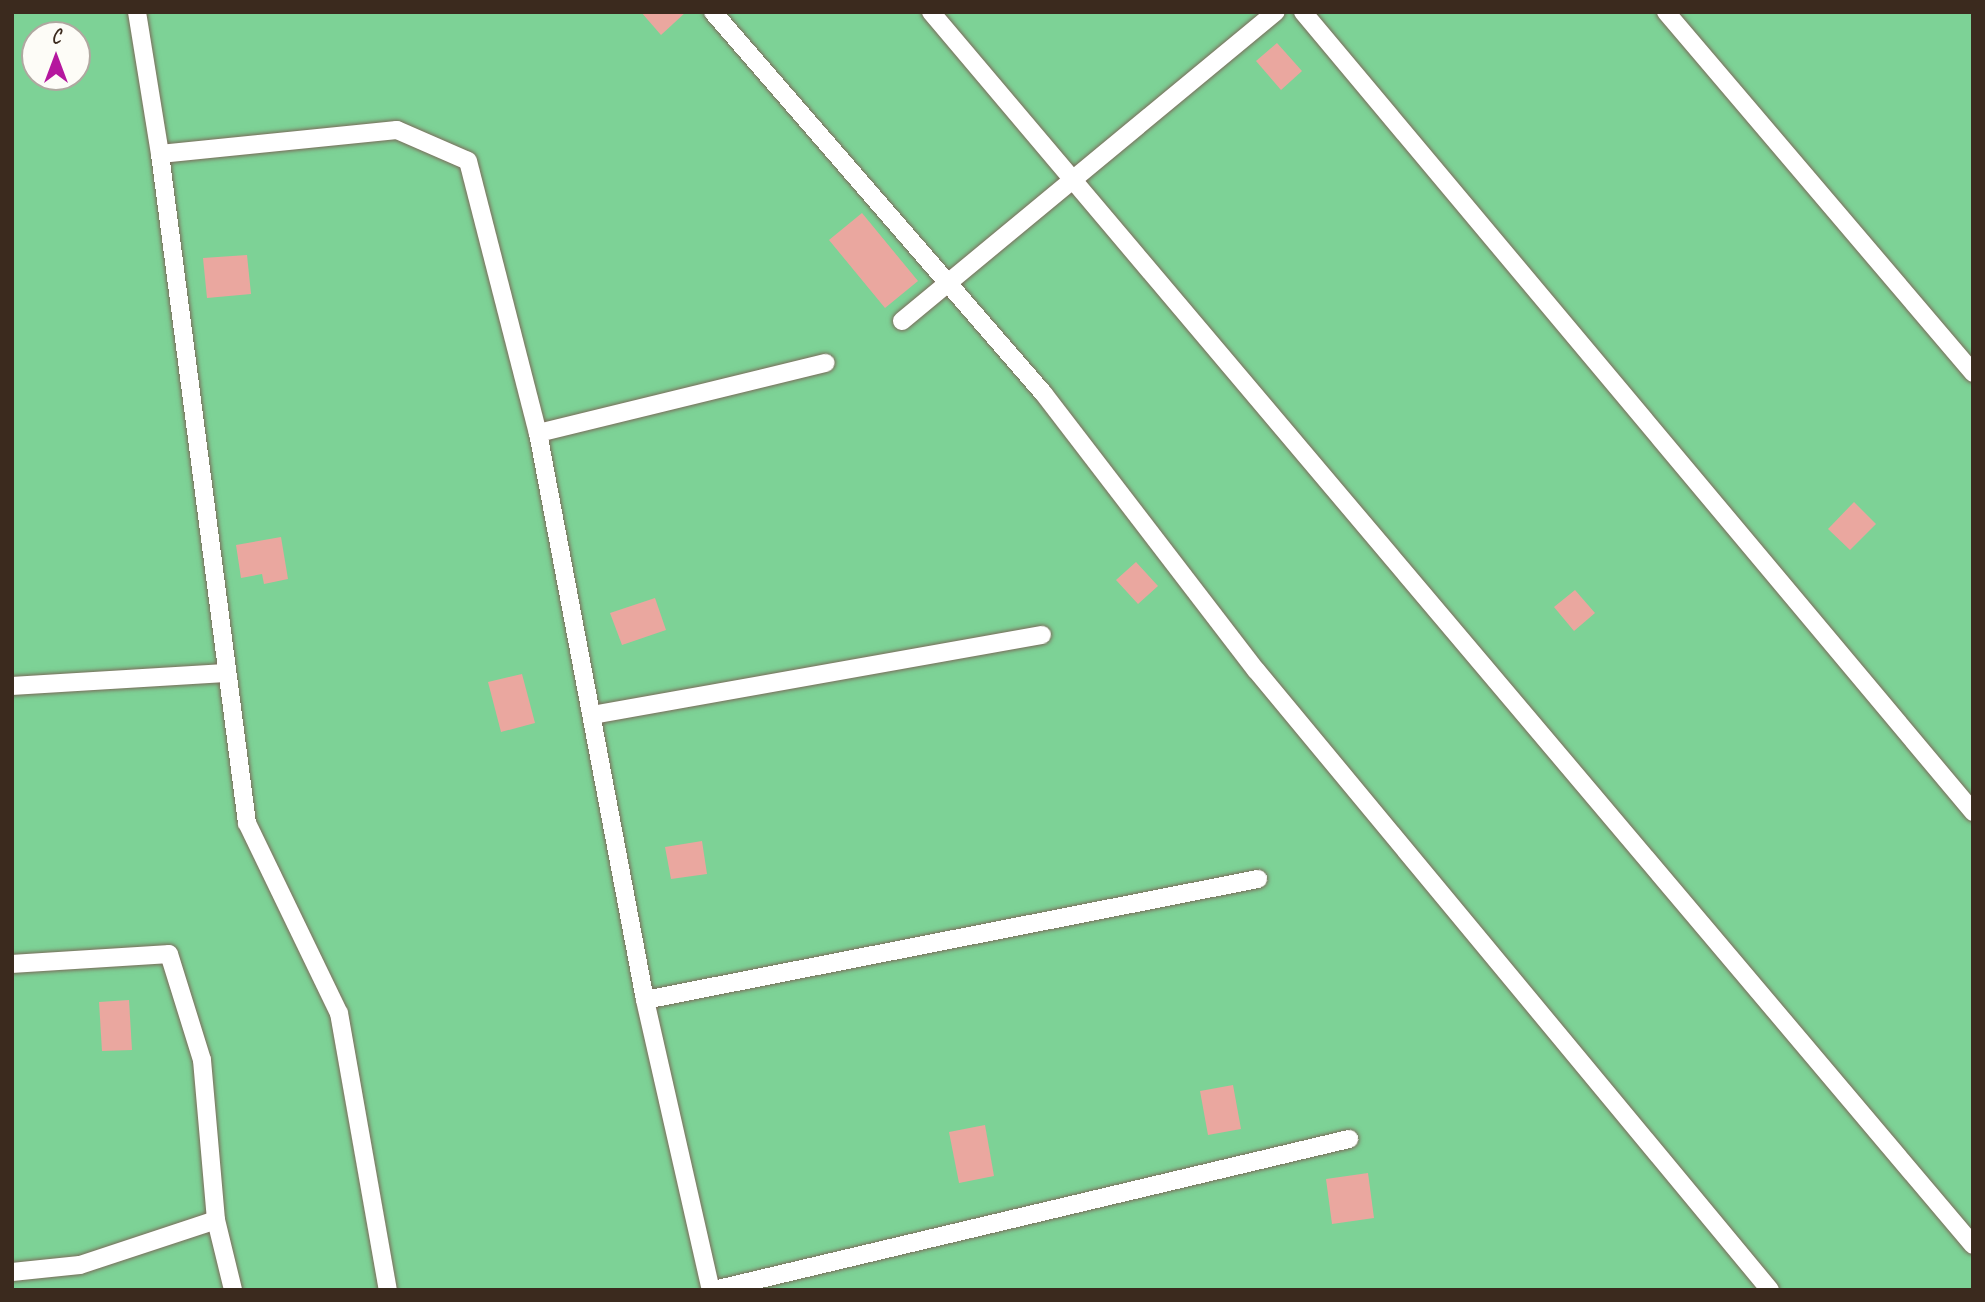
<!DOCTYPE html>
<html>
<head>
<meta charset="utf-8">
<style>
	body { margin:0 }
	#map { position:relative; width:1985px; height:1302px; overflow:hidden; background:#f3e4ca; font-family:Caveat,sans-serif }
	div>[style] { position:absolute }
	.green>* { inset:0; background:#7dd296 }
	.building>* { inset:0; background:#eaa79f }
	.roads { filter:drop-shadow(0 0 2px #7b6b5a) drop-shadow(0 0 2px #7b6b5a) }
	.service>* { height:18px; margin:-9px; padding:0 9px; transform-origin:9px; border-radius:9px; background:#fff }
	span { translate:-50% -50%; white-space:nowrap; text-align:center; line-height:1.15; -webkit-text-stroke:6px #fdfcf7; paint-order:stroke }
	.frame { position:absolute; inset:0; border:14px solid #3b2a1e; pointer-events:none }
	.north { position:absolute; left:21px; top:21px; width:70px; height:70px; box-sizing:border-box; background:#fdfcf7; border:2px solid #afa8a0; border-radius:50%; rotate:0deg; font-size:19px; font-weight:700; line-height:28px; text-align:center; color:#3b2a1e }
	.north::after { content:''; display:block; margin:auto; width:24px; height:32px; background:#b5179e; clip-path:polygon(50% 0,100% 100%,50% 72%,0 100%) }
</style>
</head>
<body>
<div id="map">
	<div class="green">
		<i style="clip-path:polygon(evenodd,12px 12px,1973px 12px,1973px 1290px,12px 1290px,12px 12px,35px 35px,77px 35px,77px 77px,35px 77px,35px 35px)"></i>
	</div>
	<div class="building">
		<i style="clip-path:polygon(641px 12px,686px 12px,661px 35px)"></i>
		<i style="clip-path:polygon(1277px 43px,1302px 71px,1281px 90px,1256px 61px)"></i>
		<i style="clip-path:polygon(862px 213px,918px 281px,885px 308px,829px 240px)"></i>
		<i style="clip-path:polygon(247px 255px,251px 294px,207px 298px,203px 258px)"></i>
		<i style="clip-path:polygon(1854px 502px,1876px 524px,1850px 550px,1828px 529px)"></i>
		<i style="clip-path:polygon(281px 537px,288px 579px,264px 584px,262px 574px,241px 578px,236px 545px)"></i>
		<i style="clip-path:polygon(1136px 562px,1158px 586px,1138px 604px,1116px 580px)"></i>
		<i style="clip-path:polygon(1575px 590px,1595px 613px,1574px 631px,1554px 607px)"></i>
		<i style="clip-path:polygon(655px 598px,666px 630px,622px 645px,610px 613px)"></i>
		<i style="clip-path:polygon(522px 674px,535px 723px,501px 732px,488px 682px)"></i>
		<i style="clip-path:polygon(702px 841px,707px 874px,671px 879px,665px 847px)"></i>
		<i style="clip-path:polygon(129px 1000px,132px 1050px,102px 1051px,99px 1002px)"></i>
		<i style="clip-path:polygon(1233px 1085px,1241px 1129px,1208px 1135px,1200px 1091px)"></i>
		<i style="clip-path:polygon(985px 1125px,994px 1176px,959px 1183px,949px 1132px)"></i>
		<i style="clip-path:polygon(1368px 1173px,1374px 1218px,1332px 1224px,1326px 1179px)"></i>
	</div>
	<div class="roads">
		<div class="service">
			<i style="left:137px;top:12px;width:144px;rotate:80.8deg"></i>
			<i style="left:160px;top:154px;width:675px;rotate:82.59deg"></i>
			<i style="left:247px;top:823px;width:211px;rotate:64.2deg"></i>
			<i style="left:339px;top:1013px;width:281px;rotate:80deg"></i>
			<i style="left:713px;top:12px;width:505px;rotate:49.09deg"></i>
			<i style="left:1044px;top:394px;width:348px;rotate:52.5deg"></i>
			<i style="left:1256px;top:670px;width:805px;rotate:50.34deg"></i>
			<i style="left:931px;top:12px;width:1614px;rotate:49.8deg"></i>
			<i style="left:1303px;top:12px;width:1044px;rotate:50.05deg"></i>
			<i style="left:1666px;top:12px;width:474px;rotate:49.6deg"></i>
			<i style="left:160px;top:154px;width:238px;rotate:-5.8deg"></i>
			<i style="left:397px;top:130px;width:77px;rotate:23.6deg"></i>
			<i style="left:468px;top:161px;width:281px;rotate:75.6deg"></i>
			<i style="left:538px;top:433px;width:577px;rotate:79.31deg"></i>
			<i style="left:645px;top:1000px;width:297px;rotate:77.2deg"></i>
			<i style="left:902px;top:321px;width:485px;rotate:-39.6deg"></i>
			<i style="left:538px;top:433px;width:296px;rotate:-13.7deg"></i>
			<i style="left:12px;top:686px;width:213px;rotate:-3.5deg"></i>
			<i style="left:592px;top:715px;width:457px;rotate:-10.1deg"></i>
			<i style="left:12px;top:964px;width:157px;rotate:-3.6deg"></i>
			<i style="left:169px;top:954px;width:111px;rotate:72.7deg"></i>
			<i style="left:202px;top:1060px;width:161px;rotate:85deg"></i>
			<i style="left:216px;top:1220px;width:72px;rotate:76.3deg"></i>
			<i style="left:645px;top:1000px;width:625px;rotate:-11.17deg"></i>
			<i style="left:12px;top:1272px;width:68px;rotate:-5.9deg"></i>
			<i style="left:80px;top:1265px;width:143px;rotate:-18.3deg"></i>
			<i style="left:714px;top:1290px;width:653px;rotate:-13.38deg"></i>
		</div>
	</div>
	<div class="frame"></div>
	<div class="north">С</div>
</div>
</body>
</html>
